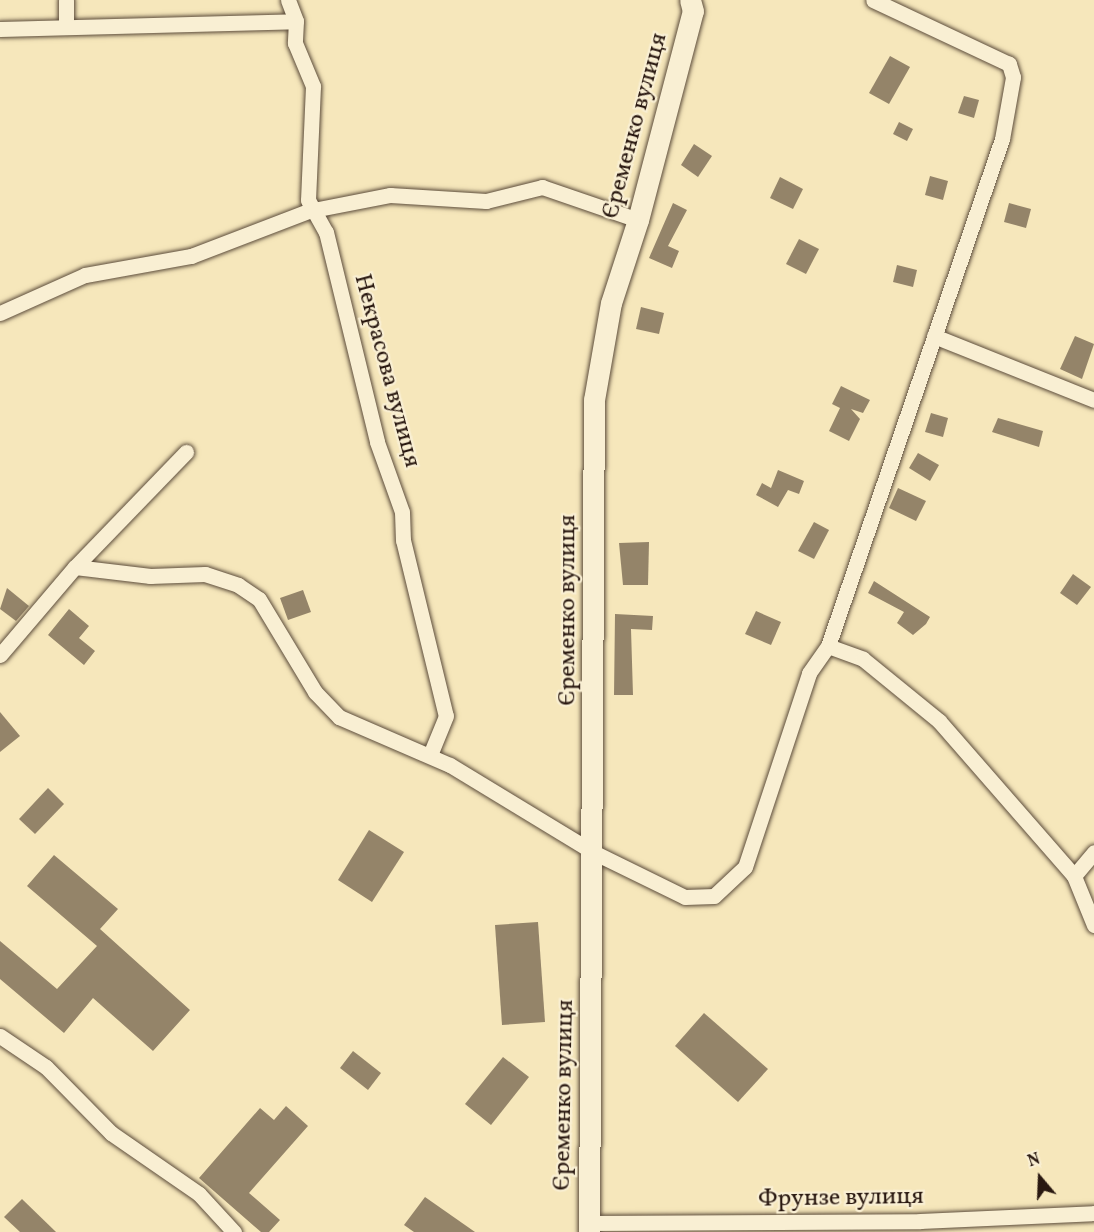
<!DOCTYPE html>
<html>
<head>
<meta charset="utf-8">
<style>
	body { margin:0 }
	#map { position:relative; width:1094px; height:1232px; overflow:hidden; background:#f6e7bb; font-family:Vollkorn,serif }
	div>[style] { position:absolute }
	.building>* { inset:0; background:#948469 }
	.roads { filter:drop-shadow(0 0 2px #5c4c3b) drop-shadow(0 0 2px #5c4c3b) }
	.street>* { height:15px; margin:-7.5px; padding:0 7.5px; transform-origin:7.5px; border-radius:7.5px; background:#f9efd3 }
	.secondary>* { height:21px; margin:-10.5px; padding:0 10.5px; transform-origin:10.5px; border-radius:10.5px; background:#f9efd3 }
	span { translate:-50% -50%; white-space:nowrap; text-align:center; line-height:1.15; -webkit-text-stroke:4.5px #f9efd3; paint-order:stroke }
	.street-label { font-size:24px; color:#291810 }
	.north { position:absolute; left:1010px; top:1148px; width:60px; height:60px; -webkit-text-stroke:4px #f9efd3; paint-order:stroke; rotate:341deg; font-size:16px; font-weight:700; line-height:24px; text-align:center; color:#291810 }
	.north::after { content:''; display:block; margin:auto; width:21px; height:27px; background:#291810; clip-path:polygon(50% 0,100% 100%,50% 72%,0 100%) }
</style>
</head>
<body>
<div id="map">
	<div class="building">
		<i style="clip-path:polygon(890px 56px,910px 67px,889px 104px,869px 93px)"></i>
		<i style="clip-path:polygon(964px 96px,979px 100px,974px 118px,958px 113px)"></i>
		<i style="clip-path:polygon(899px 122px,913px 129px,907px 141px,893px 134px)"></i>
		<i style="clip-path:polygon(694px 144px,712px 156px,698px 177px,681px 165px)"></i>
		<i style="clip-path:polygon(930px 176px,948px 181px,943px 200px,925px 195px)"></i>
		<i style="clip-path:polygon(780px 177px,803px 189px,793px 209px,770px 198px)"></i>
		<i style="clip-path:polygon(673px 203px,687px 210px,668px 246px,679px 251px,672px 268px,649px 258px)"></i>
		<i style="clip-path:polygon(1009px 203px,1031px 209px,1026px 228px,1004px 222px)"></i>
		<i style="clip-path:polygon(799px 239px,819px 249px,806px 274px,786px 264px)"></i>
		<i style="clip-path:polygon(897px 265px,917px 270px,913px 287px,893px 282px)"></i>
		<i style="clip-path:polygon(641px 307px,664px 313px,659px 334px,636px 329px)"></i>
		<i style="clip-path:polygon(1075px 336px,1094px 344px,1082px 379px,1060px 369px)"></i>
		<i style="clip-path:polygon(841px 386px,870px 400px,863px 413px,851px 409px,860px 419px,849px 441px,829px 431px,840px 408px,832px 404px)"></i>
		<i style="clip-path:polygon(931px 413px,948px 418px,943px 437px,925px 432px)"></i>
		<i style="clip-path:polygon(998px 418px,1043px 431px,1039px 447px,992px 432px)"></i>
		<i style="clip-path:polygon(918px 453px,939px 465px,930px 481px,909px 468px)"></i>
		<i style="clip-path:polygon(778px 470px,804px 481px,799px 494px,788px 490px,778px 507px,756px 495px,762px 483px,771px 488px)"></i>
		<i style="clip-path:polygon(898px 488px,926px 501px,916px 521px,889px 508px)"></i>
		<i style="clip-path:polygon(814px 522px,829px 530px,814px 559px,798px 551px)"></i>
		<i style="clip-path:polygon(649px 542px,648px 585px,623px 585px,619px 543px)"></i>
		<i style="clip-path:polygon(1073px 574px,1091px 587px,1077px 605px,1060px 593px)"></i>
		<i style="clip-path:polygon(874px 581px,930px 617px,926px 624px,913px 635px,897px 623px,904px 612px,868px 593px)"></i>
		<i style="clip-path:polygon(7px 588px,29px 606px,16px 621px,0 609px)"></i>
		<i style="clip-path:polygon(303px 590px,311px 612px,288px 620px,280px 598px)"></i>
		<i style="clip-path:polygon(69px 609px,89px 626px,79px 638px,95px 651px,84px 665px,48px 635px)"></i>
		<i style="clip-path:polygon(756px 611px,781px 622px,771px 645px,745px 634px)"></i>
		<i style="clip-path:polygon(615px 614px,653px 616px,652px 630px,631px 629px,633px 695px,614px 695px)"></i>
		<i style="clip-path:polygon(0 712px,20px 736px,0 752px)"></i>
		<i style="clip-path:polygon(48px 788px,64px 804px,35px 834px,19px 819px)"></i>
		<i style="clip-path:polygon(369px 830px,404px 852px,372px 902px,338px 880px)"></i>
		<i style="clip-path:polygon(54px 855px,118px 909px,100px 929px,190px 1010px,153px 1051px,93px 998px,64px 1033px,0 979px,0 941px,57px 989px,97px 946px,27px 886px)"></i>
		<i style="clip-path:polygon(538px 922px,545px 1022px,502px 1025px,495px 925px)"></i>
		<i style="clip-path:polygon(704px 1013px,768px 1069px,738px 1102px,675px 1046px)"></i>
		<i style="clip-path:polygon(353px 1051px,381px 1073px,368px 1090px,340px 1068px)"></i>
		<i style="clip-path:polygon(503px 1057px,529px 1077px,491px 1125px,465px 1104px)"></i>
		<i style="clip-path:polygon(286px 1106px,308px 1126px,249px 1193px,280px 1220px,269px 1232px,261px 1232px,199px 1178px,260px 1108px,274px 1120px)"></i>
		<i style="clip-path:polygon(425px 1197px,475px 1232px,414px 1232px,404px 1225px)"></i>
		<i style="clip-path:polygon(22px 1199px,56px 1232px,20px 1232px,4px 1217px)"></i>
	</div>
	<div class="roads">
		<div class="street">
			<i style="left:288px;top:0;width:22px;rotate:69deg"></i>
			<i style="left:296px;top:21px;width:22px;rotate:93deg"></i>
			<i style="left:295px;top:43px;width:47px;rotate:67.3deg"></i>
			<i style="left:313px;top:86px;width:114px;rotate:92.5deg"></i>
			<i style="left:308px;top:200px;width:37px;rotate:61deg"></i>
			<i style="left:326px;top:232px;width:216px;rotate:76.3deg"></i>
			<i style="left:377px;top:442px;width:74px;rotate:70.3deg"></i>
			<i style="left:402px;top:512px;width:28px;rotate:88deg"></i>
			<i style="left:403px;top:540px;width:181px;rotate:76.3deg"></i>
			<i style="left:446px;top:716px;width:42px;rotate:112.3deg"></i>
			<i style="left:66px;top:27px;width:27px;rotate:-90deg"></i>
			<i style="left:0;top:29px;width:296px;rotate:-1.5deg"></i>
			<i style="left:0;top:313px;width:93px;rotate:-24.1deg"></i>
			<i style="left:85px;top:275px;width:108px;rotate:-10.2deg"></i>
			<i style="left:191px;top:256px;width:125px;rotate:-21deg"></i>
			<i style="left:308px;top:211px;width:84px;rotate:-11deg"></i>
			<i style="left:390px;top:195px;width:96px;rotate:3.6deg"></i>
			<i style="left:486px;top:201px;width:58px;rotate:-14deg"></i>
			<i style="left:542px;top:187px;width:102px;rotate:19deg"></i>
			<i style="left:934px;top:336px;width:172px;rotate:21.8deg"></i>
			<i style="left:75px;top:567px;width:160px;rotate:-46deg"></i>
			<i style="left:828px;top:646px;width:536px;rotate:-71.06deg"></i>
			<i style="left:1002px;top:139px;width:63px;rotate:-79.9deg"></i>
			<i style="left:1013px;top:77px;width:14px;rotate:-107deg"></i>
			<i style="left:1009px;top:64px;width:150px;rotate:-154.8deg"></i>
			<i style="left:0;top:655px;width:116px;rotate:-49.6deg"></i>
			<i style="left:75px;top:567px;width:76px;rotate:6.8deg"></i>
			<i style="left:150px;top:576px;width:55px;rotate:-2.1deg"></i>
			<i style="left:205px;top:574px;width:35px;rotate:18deg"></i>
			<i style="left:238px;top:585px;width:25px;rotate:34deg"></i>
			<i style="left:259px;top:599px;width:109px;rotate:58.9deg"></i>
			<i style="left:315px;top:692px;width:35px;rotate:46deg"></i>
			<i style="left:339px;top:717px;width:121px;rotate:23.4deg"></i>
			<i style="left:450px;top:765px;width:167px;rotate:31.3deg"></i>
			<i style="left:593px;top:852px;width:102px;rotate:26.1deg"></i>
			<i style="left:685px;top:897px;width:29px;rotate:-2deg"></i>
			<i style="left:714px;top:896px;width:42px;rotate:-43.1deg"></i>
			<i style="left:745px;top:867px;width:204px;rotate:-71.7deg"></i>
			<i style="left:809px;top:673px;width:33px;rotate:-55deg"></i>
			<i style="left:828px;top:646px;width:37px;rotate:20deg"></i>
			<i style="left:863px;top:659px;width:98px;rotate:39.2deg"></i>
			<i style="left:939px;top:721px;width:206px;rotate:48.9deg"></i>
			<i style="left:1074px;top:876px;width:53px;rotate:67.8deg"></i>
			<i style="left:1074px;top:876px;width:31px;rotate:-50deg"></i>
			<i style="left:0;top:1036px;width:55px;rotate:34deg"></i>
			<i style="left:46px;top:1067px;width:93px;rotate:45.4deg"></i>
			<i style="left:111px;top:1133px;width:107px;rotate:34.7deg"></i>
			<i style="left:199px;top:1194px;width:52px;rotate:47.4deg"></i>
			<i style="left:589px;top:1223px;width:331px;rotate:-0.3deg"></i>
			<i style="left:920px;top:1221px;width:174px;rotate:-2.6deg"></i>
		</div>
		<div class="secondary">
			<i style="left:589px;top:1232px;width:832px;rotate:-89.66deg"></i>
			<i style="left:594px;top:400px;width:98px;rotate:-80.1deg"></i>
			<i style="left:611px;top:303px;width:87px;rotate:-72deg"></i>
			<i style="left:638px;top:220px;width:216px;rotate:-75.3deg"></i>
			<i style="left:693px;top:11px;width:11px;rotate:-105deg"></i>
		</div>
	</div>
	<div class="street-label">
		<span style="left:636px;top:126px;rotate:-75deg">Єременко вулиця</span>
		<span style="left:386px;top:371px;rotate:75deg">Некрасова вулиця</span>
		<span style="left:569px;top:610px;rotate:-90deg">Єременко вулиця</span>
		<span style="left:565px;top:1095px;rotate:-89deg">Єременко вулиця</span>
		<span style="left:841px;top:1199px;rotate:-1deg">Фрунзе вулиця</span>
	</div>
	<div class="north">N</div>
</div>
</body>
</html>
